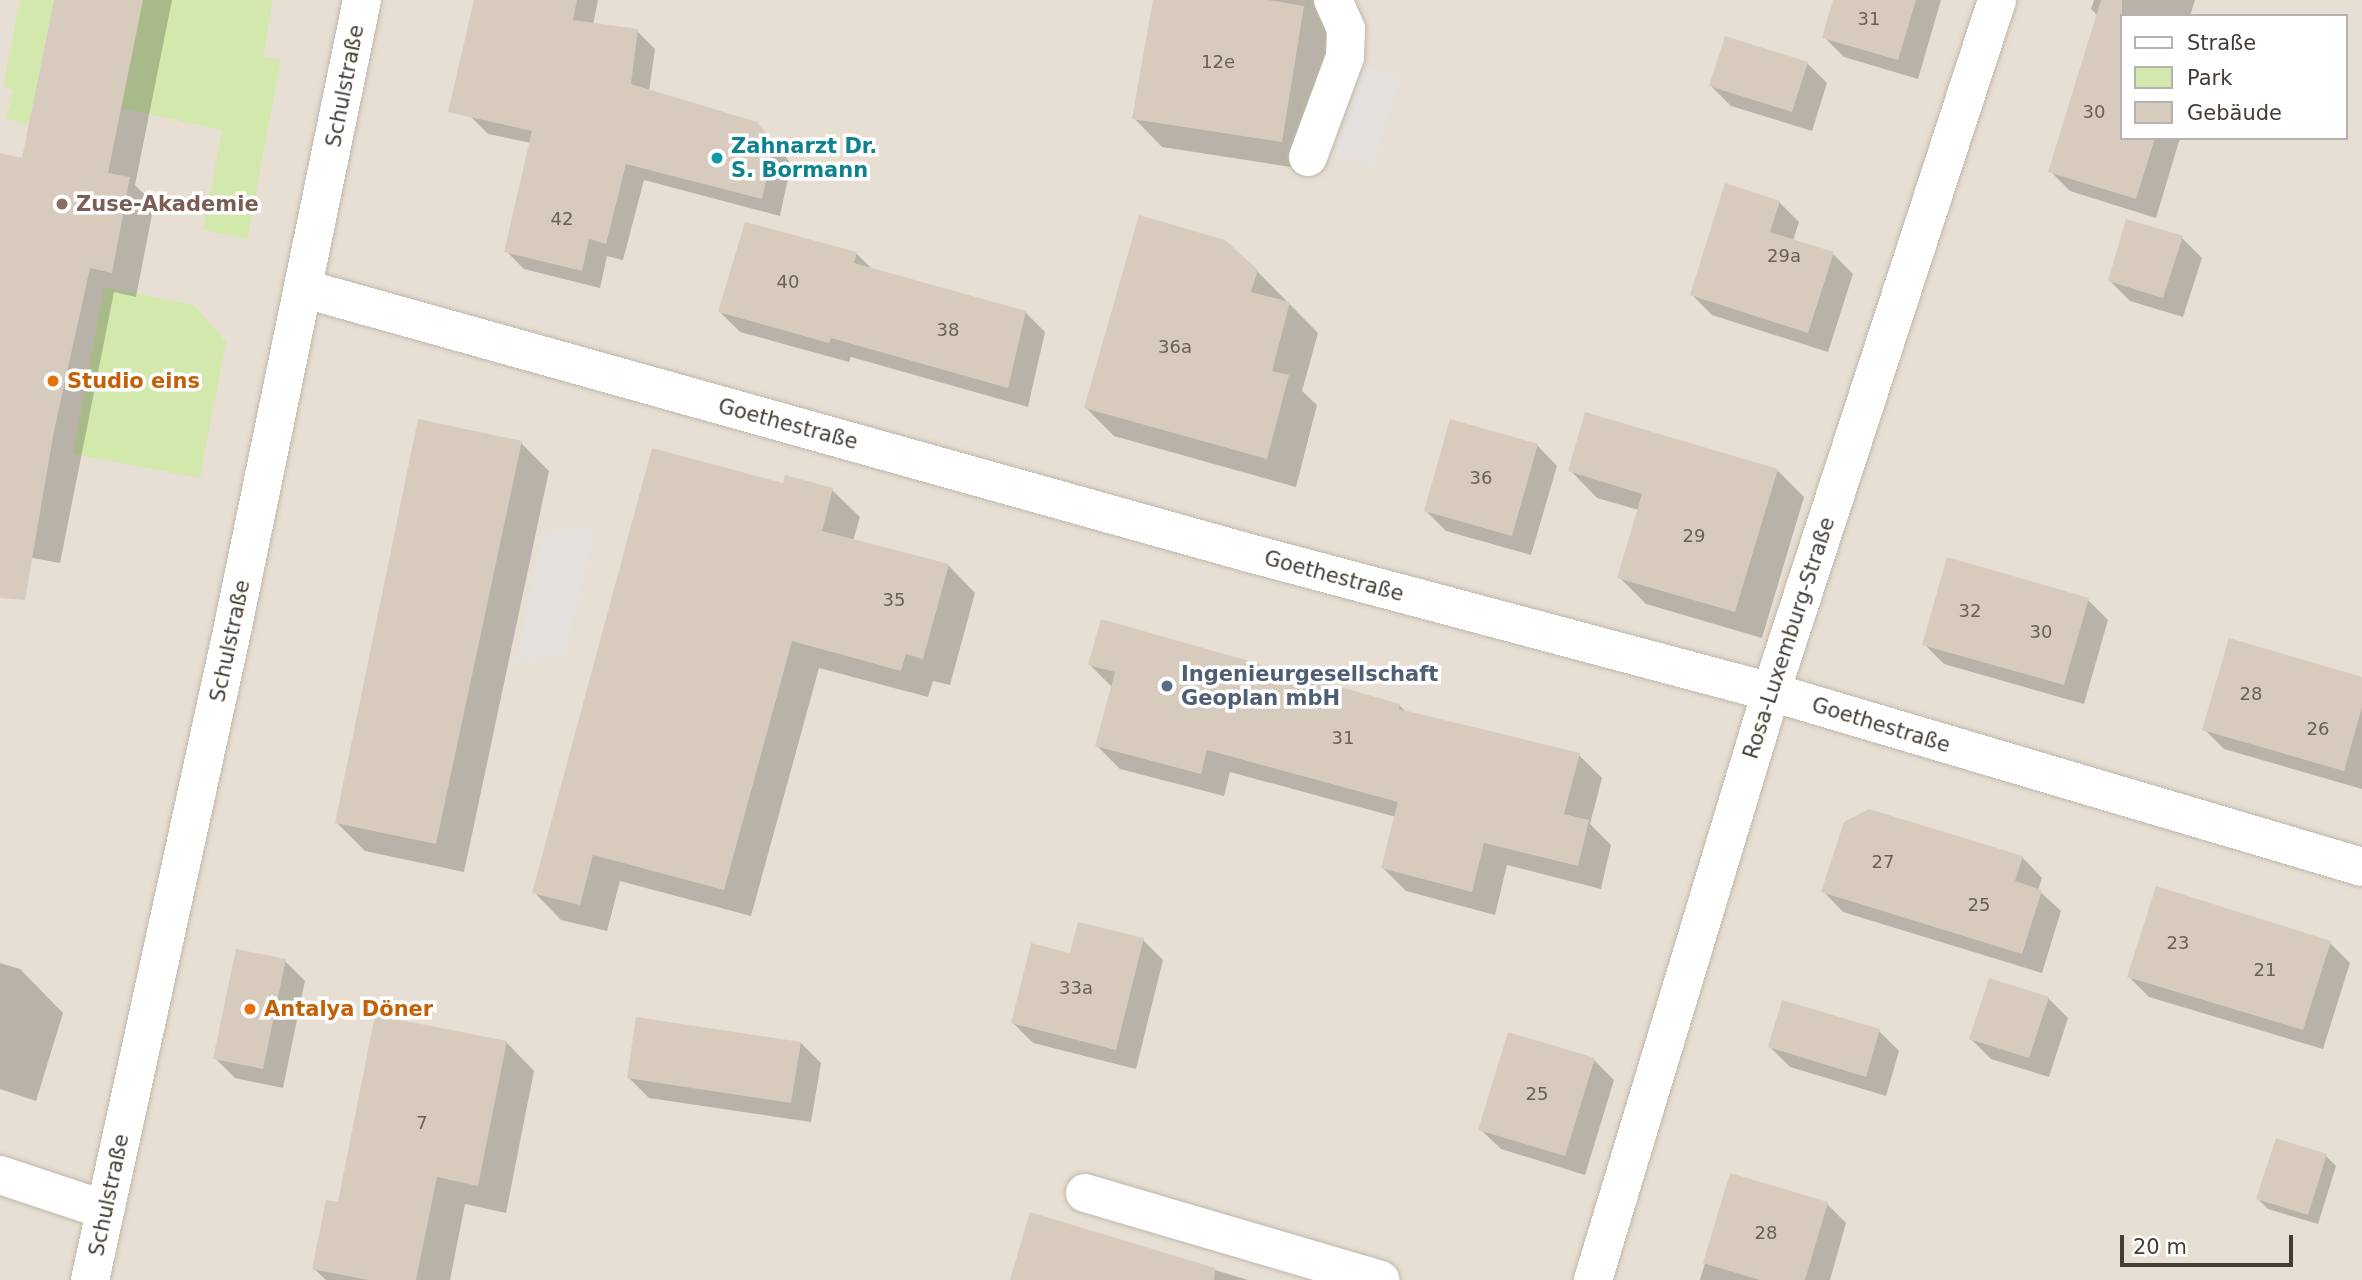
<!DOCTYPE html>
<html>
<head>
<meta charset="utf-8">
<style>
	body { margin:0 }
	#map { position:relative; width:2362px; height:1280px; overflow:hidden; background:#f3ede5; font-family:"DejaVu Sans",sans-serif }
	div>[style] { position:absolute }
	.residential>* { inset:0; background:#e7dfd3 }
	.green>* { inset:0; background:#d3e8ad }
	.parking>* { inset:0; background:#e3e0dd }
	.shadow>* { inset:0; background:#0003 }
	.building>* { inset:0; background:#d7cbbd }
	.roads { filter:drop-shadow(0 0 2px #c1b7ab) drop-shadow(0 0 2px #c1b7ab) }
	.minor>* { height:38px; margin:-19px; padding:0 19px; transform-origin:19px; border-radius:19px; background:#fff }
	.dots>* { width:19px; height:19px; translate:-50% -50%; box-sizing:border-box; border:4px solid #fff; border-radius:50% }
	span { translate:-50% -50%; white-space:nowrap; text-align:center; line-height:1.15; -webkit-text-stroke:7px #fff; paint-order:stroke }
	.number-label { font-size:18px; color:#6a6057 }
	.number-label span { -webkit-text-stroke-width:0 }
	.street-label { font-size:21px; color:#453d35 }
	.culture-label { font-size:21px; color:#0d838f; font-weight:700 }
	.left { translate:0 -50%; text-align:left }
	.education-label { font-size:21px; color:#785e54; font-weight:700 }
	.food-label { font-size:21px; color:#c56008; font-weight:700 }
	.service-label { font-size:21px; color:#4e5e75; font-weight:700 }
	.legend { position:absolute; left:2120px; top:14px; width:228px; height:126px; box-sizing:border-box; background:#fff; border:2px solid #b5b1ae; margin:0; padding:9px 12px; list-style:none; font-size:21px; color:#453d35 }
	.legend li { display:flex; align-items:center; gap:14px; height:35px }
	.legend b { width:35px; border:2px solid #b5b1ae }
	.scale { position:absolute; left:2120px; top:1235px; width:173px; height:32px; box-sizing:border-box; border:4px solid #453d35; border-top:0; padding-left:9px; font-size:21px; line-height:24px; white-space:nowrap; color:#453d35; -webkit-text-stroke:5px #fff; paint-order:stroke }
</style>
</head>
<body>
<div id="map">
	<div class="residential">
		<i style="clip-path:polygon(evenodd,0 0,2362px 0,2362px 1280px,0 1280px,0 0,2122px 16px,2346px 16px,2346px 138px,2122px 138px,2122px 16px)"></i>
	</div>
	<div class="green">
		<i style="clip-path:polygon(20px 0,54px 0,29px 124px,6px 119px,13px 90px,3px 87px)"></i>
		<i style="clip-path:polygon(143px 0,273px 0,263px 56px,281px 60px,247px 239px,203px 230px,222px 130px,121px 108px)"></i>
		<i style="clip-path:polygon(104px 287px,194px 305px,226px 342px,200px 478px,73px 454px)"></i>
	</div>
	<div class="parking">
		<i style="clip-path:polygon(1363px 66px,1401px 79px,1372px 167px,1334px 154px)"></i>
		<i style="clip-path:polygon(595px 527px,566px 652px,516px 662px,543px 532px)"></i>
	</div>
	<div class="shadow">
		<i style="clip-path:polygon(56px 0,172px 0,135px 185px,154px 204px,136px 297px,114px 292px,60px 563px,0 552px,0 155px,24px 160px)"></i>
		<i style="clip-path:polygon(496px 0,598px 0,593px 25px,637px 31px,655px 49px,649px 91px,756px 123px,774px 142px,791px 164px,780px 216px,644px 180px,623px 260px,607px 256px,600px 288px,524px 269px,506px 251px,531px 143px,488px 134px,470px 116px)"></i>
		<i style="clip-path:polygon(1154px 0,1337px 0,1310px 170px,1162px 147px,1134px 118px)"></i>
		<i style="clip-path:polygon(1835px 0,1941px 0,1918px 79px,1844px 57px,1824px 37px)"></i>
		<i style="clip-path:polygon(2094px 0,2195px 0,2190px 16px,2122px 16px,2122px 138px,2180px 138px,2156px 218px,2070px 191px,2050px 171px,2098px 16px,2091px 9px)"></i>
		<i style="clip-path:polygon(1807px 63px,1827px 83px,1812px 131px,1731px 106px,1711px 86px)"></i>
		<i style="clip-path:polygon(1779px 202px,1799px 222px,1793px 241px,1833px 254px,1853px 274px,1828px 352px,1712px 315px,1692px 295px)"></i>
		<i style="clip-path:polygon(2182px 238px,2202px 258px,2183px 317px,2130px 301px,2110px 281px)"></i>
		<i style="clip-path:polygon(856px 253px,873px 270px,1025px 312px,1045px 332px,1028px 407px,851px 357px,849px 362px,740px 332px,720px 312px)"></i>
		<i style="clip-path:polygon(1257px 271px,1318px 333px,1302px 391px,1317px 405px,1296px 487px,1114px 436px,1086px 408px)"></i>
		<i style="clip-path:polygon(521px 443px,549px 471px,464px 872px,365px 851px,337px 823px)"></i>
		<i style="clip-path:polygon(1537px 445px,1557px 466px,1531px 555px,1446px 531px,1426px 511px)"></i>
		<i style="clip-path:polygon(1570px 470px,1777px 470px,1804px 497px,1762px 638px,1646px 604px,1619px 577px,1639px 510px,1597px 498px)"></i>
		<i style="clip-path:polygon(784px 485px,832px 490px,860px 517px,853px 541px,948px 565px,975px 593px,950px 685px,933px 681px,928px 697px,819px 668px,751px 916px,620px 881px,607px 931px,561px 920px,534px 892px)"></i>
		<i style="clip-path:polygon(2088px 600px,2108px 620px,2084px 704px,1944px 664px,1924px 644px)"></i>
		<i style="clip-path:polygon(1090px 665px,1399px 705px,1406px 712px,1579px 755px,1602px 778px,1590px 824px,1611px 845px,1601px 889px,1507px 865px,1495px 915px,1406px 891px,1383px 868px,1396px 817px,1230px 772px,1224px 796px,1120px 769px,1097px 746px,1112px 687px)"></i>
		<i style="clip-path:polygon(2362px 679px,2362px 789px,2224px 749px,2204px 729px)"></i>
		<i style="clip-path:polygon(2022px 857px,2042px 878px,2038px 890px,2061px 911px,2042px 973px,1843px 912px,1823px 891px)"></i>
		<i style="clip-path:polygon(1143px 940px,1163px 960px,1136px 1069px,1033px 1043px,1013px 1023px,1071px 955px)"></i>
		<i style="clip-path:polygon(2330px 943px,2350px 963px,2323px 1049px,2149px 997px,2129px 977px)"></i>
		<i style="clip-path:polygon(285px 961px,305px 981px,283px 1088px,235px 1078px,215px 1058px)"></i>
		<i style="clip-path:polygon(0 963px,20px 969px,63px 1013px,36px 1101px,0 1089px)"></i>
		<i style="clip-path:polygon(2048px 998px,2068px 1018px,2049px 1077px,1991px 1059px,1971px 1039px)"></i>
		<i style="clip-path:polygon(1879px 1031px,1899px 1051px,1886px 1096px,1790px 1067px,1770px 1047px)"></i>
		<i style="clip-path:polygon(506px 1042px,534px 1071px,506px 1213px,465px 1204px,450px 1280px,326px 1280px,314px 1269px,340px 1204px)"></i>
		<i style="clip-path:polygon(801px 1043px,821px 1063px,811px 1122px,649px 1098px,629px 1078px)"></i>
		<i style="clip-path:polygon(1594px 1060px,1614px 1080px,1585px 1175px,1501px 1149px,1480px 1129px)"></i>
		<i style="clip-path:polygon(2326px 1156px,2336px 1166px,2318px 1224px,2268px 1209px,2258px 1199px)"></i>
		<i style="clip-path:polygon(1731px 1175px,1827px 1204px,1846px 1223px,1830px 1280px,1700px 1280px)"></i>
		<i style="clip-path:polygon(1031px 1214px,1248px 1280px,1011px 1280px)"></i>
	</div>
	<div class="building">
		<i style="clip-path:polygon(54px 0,143px 0,108px 173px,130px 177px,112px 273px,90px 268px,54px 431px,25px 600px,0 598px,0 153px,22px 158px)"></i>
		<i style="clip-path:polygon(474px 0,577px 0,573px 20px,638px 29px,631px 84px,757px 122px,774px 144px,762px 199px,626px 164px,606px 244px,589px 239px,582px 271px,504px 252px,532px 131px,448px 112px)"></i>
		<i style="clip-path:polygon(1153px 0,1268px 0,1304px 6px,1282px 142px,1132px 119px)"></i>
		<i style="clip-path:polygon(1833px 0,1916px 0,1898px 60px,1822px 38px)"></i>
		<i style="clip-path:polygon(2101px 0,2122px 0,2122px 138px,2155px 138px,2136px 199px,2048px 172px)"></i>
		<i style="clip-path:polygon(1725px 36px,1808px 62px,1792px 112px,1709px 86px)"></i>
		<i style="clip-path:polygon(1725px 183px,1780px 201px,1770px 232px,1834px 252px,1808px 333px,1690px 295px)"></i>
		<i style="clip-path:polygon(1139px 215px,1225px 240px,1258px 270px,1251px 292px,1290px 302px,1272px 371px,1289px 375px,1267px 459px,1084px 408px)"></i>
		<i style="clip-path:polygon(2126px 219px,2183px 236px,2163px 298px,2108px 281px)"></i>
		<i style="clip-path:polygon(745px 222px,857px 252px,854px 263px,1026px 311px,1008px 388px,831px 338px,829px 343px,718px 312px)"></i>
		<i style="clip-path:polygon(1585px 412px,1778px 469px,1735px 612px,1617px 578px,1642px 494px,1568px 471px)"></i>
		<i style="clip-path:polygon(418px 419px,522px 441px,436px 844px,335px 823px)"></i>
		<i style="clip-path:polygon(1450px 419px,1538px 444px,1512px 536px,1424px 511px)"></i>
		<i style="clip-path:polygon(652px 448px,783px 483px,785px 475px,833px 488px,822px 531px,949px 564px,923px 659px,906px 654px,901px 671px,792px 641px,724px 890px,593px 855px,580px 905px,532px 893px)"></i>
		<i style="clip-path:polygon(1947px 557px,2089px 598px,2064px 685px,1922px 645px)"></i>
		<i style="clip-path:polygon(1101px 619px,1400px 704px,1399px 709px,1580px 753px,1564px 814px,1589px 820px,1578px 866px,1484px 843px,1472px 892px,1381px 868px,1398px 802px,1207px 750px,1201px 774px,1095px 746px,1115px 672px,1088px 665px)"></i>
		<i style="clip-path:polygon(2229px 638px,2362px 677px,2362px 707px,2344px 771px,2202px 730px)"></i>
		<i style="clip-path:polygon(1869px 809px,2023px 856px,2015px 881px,2042px 890px,2022px 954px,1821px 892px,1844px 822px)"></i>
		<i style="clip-path:polygon(2156px 886px,2331px 941px,2303px 1030px,2127px 977px)"></i>
		<i style="clip-path:polygon(1078px 922px,1144px 938px,1116px 1050px,1011px 1023px,1031px 943px,1070px 953px)"></i>
		<i style="clip-path:polygon(236px 949px,286px 959px,263px 1069px,213px 1059px)"></i>
		<i style="clip-path:polygon(1989px 978px,2049px 997px,2029px 1058px,1969px 1039px)"></i>
		<i style="clip-path:polygon(1782px 1000px,1880px 1029px,1866px 1077px,1768px 1047px)"></i>
		<i style="clip-path:polygon(375px 1015px,507px 1041px,478px 1186px,437px 1177px,416px 1280px,368px 1280px,312px 1269px,326px 1200px,338px 1202px)"></i>
		<i style="clip-path:polygon(636px 1017px,801px 1042px,791px 1103px,627px 1078px)"></i>
		<i style="clip-path:polygon(1508px 1032px,1595px 1058px,1565px 1156px,1478px 1130px)"></i>
		<i style="clip-path:polygon(2276px 1138px,2327px 1154px,2308px 1215px,2256px 1199px)"></i>
		<i style="clip-path:polygon(1730px 1173px,1828px 1202px,1805px 1280px,1760px 1280px,1703px 1263px)"></i>
		<i style="clip-path:polygon(1030px 1212px,1215px 1268px,1214px 1280px,1010px 1280px)"></i>
	</div>
	<div class="roads">
		<div class="minor">
			<i style="left:1308px;top:157px;width:107px;rotate:-69.7deg"></i>
			<i style="left:1345px;top:57px;width:28px;rotate:-88deg"></i>
			<i style="left:1346px;top:29px;width:32px;rotate:-114deg"></i>
			<i style="left:305px;top:289px;width:984px;rotate:15.62deg"></i>
			<i style="left:1253px;top:554px;width:536px;rotate:14.92deg"></i>
			<i style="left:1771px;top:692px;width:616px;rotate:16.49deg"></i>
			<i style="left:0;top:1175px;width:111px;rotate:18.4deg"></i>
			<i style="left:1085px;top:1193px;width:308px;rotate:16.4deg"></i>
			<i style="left:90px;top:1280px;width:659px;rotate:-77.65deg"></i>
			<i style="left:231px;top:636px;width:649px;rotate:-78.36deg"></i>
			<i style="left:1593px;top:1280px;width:614px;rotate:-73.16deg"></i>
			<i style="left:1771px;top:692px;width:728px;rotate:-71.91deg"></i>
		</div>
	</div>
	<div class="dots">
		<i style="left:717px;top:158px;background:#0f9aa8"></i>
		<i style="left:62px;top:204px;background:#8d6e63"></i>
		<i style="left:53px;top:381px;background:#e8710a"></i>
		<i style="left:1167px;top:686px;background:#5c6f8a"></i>
		<i style="left:250px;top:1009px;background:#e8710a"></i>
	</div>
	<div class="number-label">
		<span style="left:1869px;top:19px">31</span>
		<span style="left:1218px;top:62px">12e</span>
		<span style="left:2094px;top:112px">30</span>
		<span style="left:562px;top:219px">42</span>
		<span style="left:1784px;top:256px">29a</span>
		<span style="left:788px;top:282px">40</span>
		<span style="left:948px;top:330px">38</span>
		<span style="left:1175px;top:347px">36a</span>
		<span style="left:1481px;top:478px">36</span>
		<span style="left:1694px;top:536px">29</span>
		<span style="left:894px;top:600px">35</span>
		<span style="left:1970px;top:611px">32</span>
		<span style="left:2041px;top:632px">30</span>
		<span style="left:2251px;top:694px">28</span>
		<span style="left:2318px;top:729px">26</span>
		<span style="left:1343px;top:738px">31</span>
		<span style="left:1883px;top:862px">27</span>
		<span style="left:1979px;top:905px">25</span>
		<span style="left:2178px;top:943px">23</span>
		<span style="left:2265px;top:970px">21</span>
		<span style="left:1076px;top:988px">33a</span>
		<span style="left:1537px;top:1094px">25</span>
		<span style="left:422px;top:1123px">7</span>
		<span style="left:1766px;top:1233px">28</span>
	</div>
	<div class="street-label">
		<span style="left:345px;top:86px;rotate:-79deg">Schulstraße</span>
		<span style="left:788px;top:424px;rotate:15deg">Goethestraße</span>
		<span style="left:1334px;top:576px;rotate:15deg">Goethestraße</span>
		<span style="left:1789px;top:638px;rotate:-72deg">Rosa-Luxemburg-Straße</span>
		<span style="left:230px;top:641px;rotate:-78deg">Schulstraße</span>
		<span style="left:1881px;top:725px;rotate:17deg">Goethestraße</span>
		<span style="left:109px;top:1195px;rotate:-78deg">Schulstraße</span>
	</div>
	<div class="culture-label">
		<span class="left" style="left:731px;top:158px">Zahnarzt Dr.<br>S. Bormann</span>
	</div>
	<div class="education-label">
		<span class="left" style="left:76px;top:204px">Zuse-Akademie</span>
	</div>
	<div class="food-label">
		<span class="left" style="left:67px;top:381px">Studio eins</span>
		<span class="left" style="left:264px;top:1009px">Antalya Döner</span>
	</div>
	<div class="service-label">
		<span class="left" style="left:1181px;top:686px">Ingenieurgesellschaft<br>Geoplan mbH</span>
	</div>
	<ul class="legend">
	<li><b style="height:9px;background:#fff"></b>Straße</li>
	<li><b style="height:19px;background:#d3e8ad"></b>Park</li>
	<li><b style="height:19px;background:#d7cbbd"></b>Gebäude</li>
	</ul>
	<div class="scale">20 m</div>
</div>
</body>
</html>
